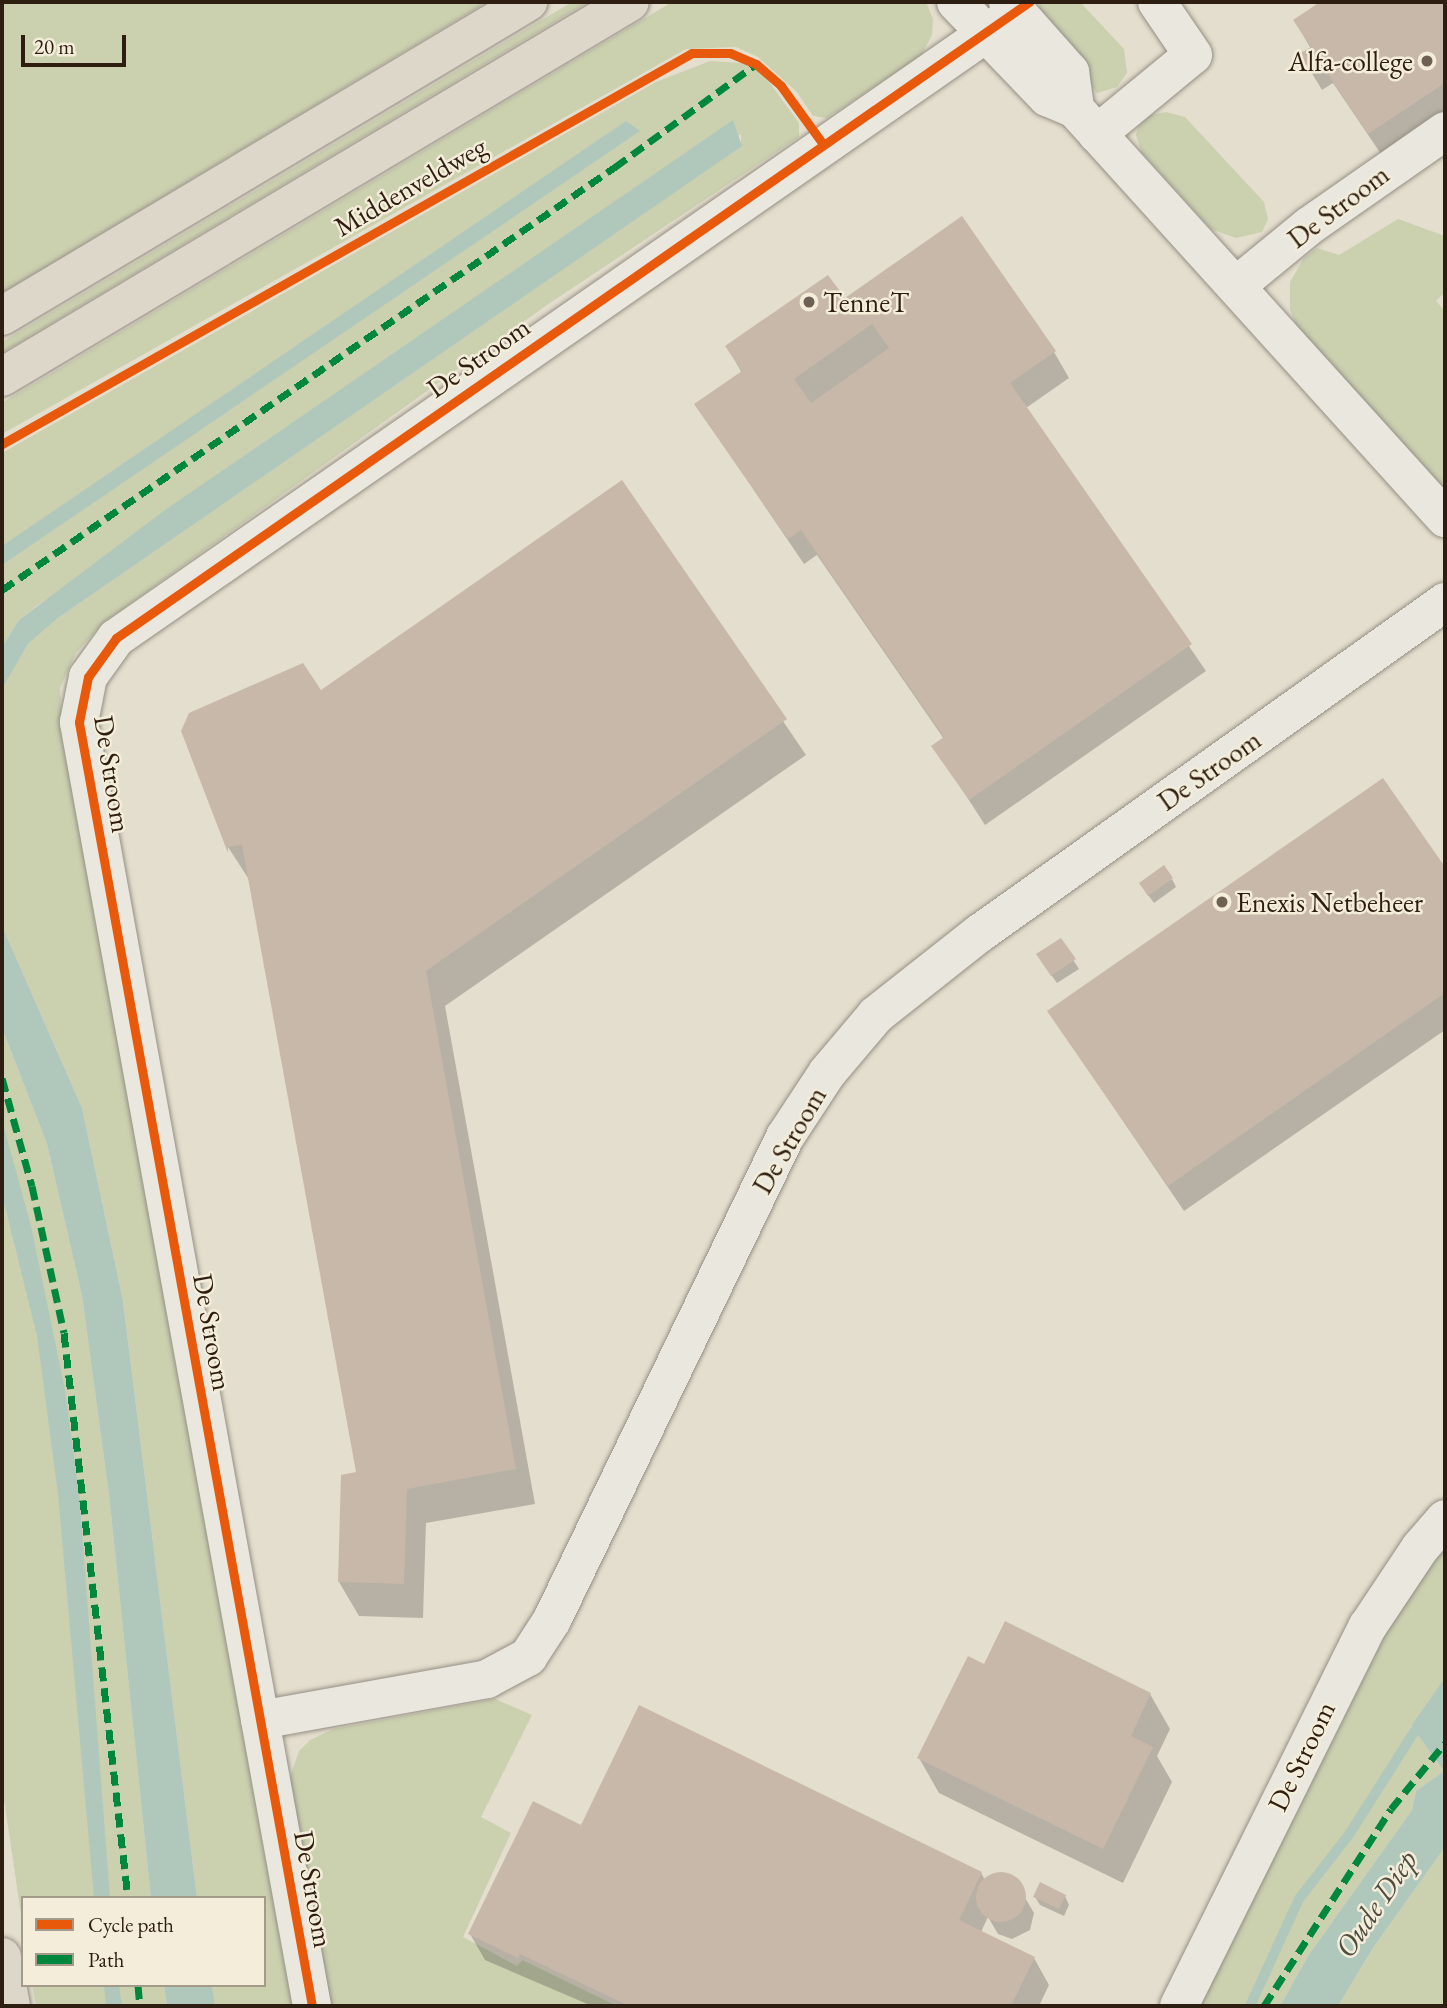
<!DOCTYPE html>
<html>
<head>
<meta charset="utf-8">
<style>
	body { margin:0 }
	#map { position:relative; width:1447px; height:2008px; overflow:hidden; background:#e4dece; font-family:"EB Garamond",serif }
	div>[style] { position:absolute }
	.green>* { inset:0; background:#cbd0af }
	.water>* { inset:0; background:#b0c8bc }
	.shadow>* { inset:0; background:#0003 }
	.stream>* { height:10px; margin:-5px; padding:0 5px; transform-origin:5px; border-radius:5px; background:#b0c8bc }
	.building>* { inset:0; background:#c8b8a9 }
	.round { border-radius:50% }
	.roads { filter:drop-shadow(0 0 2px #958f84) drop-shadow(0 0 2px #958f84) }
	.minor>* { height:38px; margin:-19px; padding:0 19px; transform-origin:19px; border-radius:19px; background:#eae7df }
	.major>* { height:38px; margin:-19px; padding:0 19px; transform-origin:19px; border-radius:19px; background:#ddd7ca }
	.highway>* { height:38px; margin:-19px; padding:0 19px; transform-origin:19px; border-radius:19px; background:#ddd7ca }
	.quiet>* { height:7px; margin-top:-3.5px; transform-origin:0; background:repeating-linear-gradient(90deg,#00873e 0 14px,transparent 0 21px) }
	.cycleway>* { height:9px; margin:-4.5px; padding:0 4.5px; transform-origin:4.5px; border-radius:4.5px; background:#e8590c }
	.dots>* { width:19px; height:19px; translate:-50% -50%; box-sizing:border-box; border:4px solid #f3edda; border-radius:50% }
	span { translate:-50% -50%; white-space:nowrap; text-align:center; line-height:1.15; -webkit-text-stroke:5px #f3edda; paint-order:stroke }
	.poi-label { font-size:28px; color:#2e1d11 }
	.right { translate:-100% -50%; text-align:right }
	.left { translate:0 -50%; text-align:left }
	.street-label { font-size:28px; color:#2e1d11 }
	.water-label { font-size:30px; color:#4e4d42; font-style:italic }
	.frame { position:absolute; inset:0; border:4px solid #2e1d11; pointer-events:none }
	.legend { position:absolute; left:21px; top:1896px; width:245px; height:91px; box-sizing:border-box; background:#f3edda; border:2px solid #a49a8a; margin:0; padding:9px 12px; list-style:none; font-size:21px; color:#2e1d11 }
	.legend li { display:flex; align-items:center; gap:14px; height:35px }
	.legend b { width:35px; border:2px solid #a49a8a }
	.scale { position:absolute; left:21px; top:35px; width:105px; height:32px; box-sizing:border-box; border:4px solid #2e1d11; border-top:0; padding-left:9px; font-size:21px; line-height:24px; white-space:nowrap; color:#2e1d11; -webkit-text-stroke:5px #f3edda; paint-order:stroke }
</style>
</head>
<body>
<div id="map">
	<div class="green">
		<i style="clip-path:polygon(2px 2px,487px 2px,2px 293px)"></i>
		<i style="clip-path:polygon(572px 2px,588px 2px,2px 353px,2px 342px)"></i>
		<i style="clip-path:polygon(672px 2px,926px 2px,933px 19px,932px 35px,921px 56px,827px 118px,813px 116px,797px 92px,758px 57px,736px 47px,686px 49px,2px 434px,2px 403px)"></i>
		<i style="clip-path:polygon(1040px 2px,1080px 2px,1124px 49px,1127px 73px,1117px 87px,1097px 93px,1038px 18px)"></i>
		<i style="clip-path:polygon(710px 61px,756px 64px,799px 123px,799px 137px,547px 305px,103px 623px,76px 653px,60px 688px,63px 742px,292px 2006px,215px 2006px,212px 1985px,264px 1985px,264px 1898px,197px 1898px,123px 1301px,82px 1108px,2px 926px,2px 689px,28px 644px,58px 618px,741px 146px,741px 134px,38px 605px,19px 620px,2px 647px,2px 453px,656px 82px)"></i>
		<i style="clip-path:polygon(1166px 112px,1185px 117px,1264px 202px,1268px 219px,1262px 232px,1236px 238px,1211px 229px,1141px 152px,1136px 135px,1138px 127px,1147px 116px)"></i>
		<i style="clip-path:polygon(1398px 219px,1445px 236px,1445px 292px,1436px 301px,1445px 311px,1445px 489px,1296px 325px,1290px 309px,1290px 282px,1304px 258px,1317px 248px,1339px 255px)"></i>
		<i style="clip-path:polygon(2px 1028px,47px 1144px,82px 1296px,109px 1495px,151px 1898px,23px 1898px,23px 1928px,2px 1786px)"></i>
		<i style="clip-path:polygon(1445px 1544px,1445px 1687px,1411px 1726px,1444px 1771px,1416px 1791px,1412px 1810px,1308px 1956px,1280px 2006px,1198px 2006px,1380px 1636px)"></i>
		<i style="clip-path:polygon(495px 1699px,532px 1715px,481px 1817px,511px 1833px,463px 1937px,517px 1966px,522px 1960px,617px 2006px,330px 2006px,289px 1780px,299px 1751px,310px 1740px,333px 1729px)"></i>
		<i style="clip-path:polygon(1445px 1847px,1445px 2006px,1338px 2006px,1373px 1948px)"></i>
		<i style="clip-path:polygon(32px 1985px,164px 1985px,167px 2006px,36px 2006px)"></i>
	</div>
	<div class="water">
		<i style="clip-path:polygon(733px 120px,742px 146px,58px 618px,28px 644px,2px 689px,2px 647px,19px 620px,165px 510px)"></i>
		<i style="clip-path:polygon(626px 121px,640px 131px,2px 565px,2px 546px)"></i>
		<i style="clip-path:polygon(2px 926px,82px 1108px,123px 1301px,197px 1898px,151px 1898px,109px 1495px,82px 1296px,47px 1144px,2px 1028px)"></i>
		<i style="clip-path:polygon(2px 1120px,31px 1226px,65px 1390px,79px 1493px,110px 1898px,94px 1898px,58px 1494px,37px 1336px,2px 1194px)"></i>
		<i style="clip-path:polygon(1445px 1678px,1445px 1847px,1373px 1948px,1338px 2006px,1280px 2006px,1308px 1956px,1412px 1810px,1416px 1791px,1444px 1771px,1411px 1726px)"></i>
		<i style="clip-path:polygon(104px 1985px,119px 1985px,122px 2006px,106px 2006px)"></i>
		<i style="clip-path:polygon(164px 1985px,212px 1985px,215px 2006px,167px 2006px)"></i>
	</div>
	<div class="shadow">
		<i style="clip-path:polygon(1321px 2px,1445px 2px,1445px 119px,1385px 160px,1333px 83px,1322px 90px,1301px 55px,1311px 49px,1295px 21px)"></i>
		<i style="clip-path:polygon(844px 300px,1054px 352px,1069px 378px,1026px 408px,1206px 671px,985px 825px,934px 746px,944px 739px,817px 555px,804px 564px,696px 405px,742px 373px,727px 347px)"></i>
		<i style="clip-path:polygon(621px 483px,806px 755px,445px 1006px,535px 1504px,426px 1523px,423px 1618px,359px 1616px,339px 1582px,358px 1474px,250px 881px,228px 847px,320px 692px)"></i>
		<i style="clip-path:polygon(1382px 780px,1445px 871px,1445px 1030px,1184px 1211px,1049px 1012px)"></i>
		<i style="clip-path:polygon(1172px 879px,1176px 887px,1154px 903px,1146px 892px)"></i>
		<i style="clip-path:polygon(1060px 940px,1079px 969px,1057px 983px,1043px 963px)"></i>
		<i style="clip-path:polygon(1150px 1694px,1170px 1729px,1157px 1756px,1172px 1782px,1123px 1883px,939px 1793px,919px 1758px)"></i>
		<i style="clip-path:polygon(582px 1827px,981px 1873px,985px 1880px,997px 1874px,1014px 1879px,1034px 1913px,1030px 1930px,1012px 1939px,998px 1934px,988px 1917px,981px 1932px,1034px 1958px,1049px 1985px,1039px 2006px,592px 2006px,485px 1960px,470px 1934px)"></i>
		<i style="clip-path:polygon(1065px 1896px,1069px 1905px,1064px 1916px,1040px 1905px,1035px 1897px)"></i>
	</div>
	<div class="stream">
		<i style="left:1250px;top:2006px;width:118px;rotate:-65.4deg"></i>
		<i style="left:1299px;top:1899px;width:83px;rotate:-52.3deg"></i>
		<i style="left:1350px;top:1833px;width:120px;rotate:-57.6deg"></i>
	</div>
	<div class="building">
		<i style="clip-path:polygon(1320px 2px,1445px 2px,1445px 83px,1368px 134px,1317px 58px,1306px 65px,1299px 54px,1311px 47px,1293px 20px)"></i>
		<i style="clip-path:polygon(evenodd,962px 216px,1056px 351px,1010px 383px,1192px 644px,969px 800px,931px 746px,944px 737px,801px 530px,788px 539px,694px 404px,742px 371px,725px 346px,828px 275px,845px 298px,962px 216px,872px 324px,889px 348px,811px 403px,794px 379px,872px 324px)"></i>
		<i style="clip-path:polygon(622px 480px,787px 719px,426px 971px,516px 1469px,407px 1489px,404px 1584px,338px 1582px,341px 1475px,356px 1472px,242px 845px,228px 847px,228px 853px,181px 731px,189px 713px,303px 663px,321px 690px)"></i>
		<i style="clip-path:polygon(1383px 778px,1445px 867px,1445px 993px,1168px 1186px,1047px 1011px)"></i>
		<i style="clip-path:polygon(1164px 865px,1173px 878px,1148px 896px,1139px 883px)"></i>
		<i style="clip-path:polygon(1061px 938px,1076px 959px,1051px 976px,1036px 954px)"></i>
		<i style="clip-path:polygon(1005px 1621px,1151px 1693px,1131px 1736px,1153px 1747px,1103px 1849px,917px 1758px,968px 1656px,984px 1664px)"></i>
		<i style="clip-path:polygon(639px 1705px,982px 1872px,959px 1920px,1035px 1957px,1011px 2006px,629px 2006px,520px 1954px,518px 1958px,468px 1934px,533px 1801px,581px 1825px)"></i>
		<i class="round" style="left:976px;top:1872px;width:50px;height:50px"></i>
		<i style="clip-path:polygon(1040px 1882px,1066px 1895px,1059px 1909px,1033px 1897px)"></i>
	</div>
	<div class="roads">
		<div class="minor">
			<i style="left:956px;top:2px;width:132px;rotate:46.2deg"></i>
			<i style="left:1047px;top:97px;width:30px;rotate:23deg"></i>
			<i style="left:1075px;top:109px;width:552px;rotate:47.87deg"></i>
			<i style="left:1008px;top:2px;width:94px;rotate:48.5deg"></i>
			<i style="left:1070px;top:72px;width:37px;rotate:82deg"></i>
			<i style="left:1097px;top:134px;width:124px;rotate:-39.5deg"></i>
			<i style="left:1193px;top:55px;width:64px;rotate:-124.2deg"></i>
			<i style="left:1236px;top:286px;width:94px;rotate:-39.4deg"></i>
			<i style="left:1309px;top:226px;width:166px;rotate:-34.9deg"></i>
			<i style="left:260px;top:1720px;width:231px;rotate:-10.2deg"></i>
			<i style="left:487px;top:1679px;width:47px;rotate:-28.2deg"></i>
			<i style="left:528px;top:1657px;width:44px;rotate:-57deg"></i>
			<i style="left:552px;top:1620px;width:536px;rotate:-64.25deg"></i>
			<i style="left:785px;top:1137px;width:77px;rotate:-56.7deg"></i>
			<i style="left:827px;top:1073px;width:76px;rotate:-49.8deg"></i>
			<i style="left:876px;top:1015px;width:132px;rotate:-38.3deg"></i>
			<i style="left:980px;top:933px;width:571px;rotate:-35.44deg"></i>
			<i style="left:312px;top:2006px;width:1305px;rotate:-100.29deg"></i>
			<i style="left:79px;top:722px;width:46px;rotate:-78.7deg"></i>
			<i style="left:88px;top:677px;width:48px;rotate:-54.3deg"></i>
			<i style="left:116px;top:638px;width:1097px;rotate:-34.79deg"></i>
			<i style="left:1179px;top:2006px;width:424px;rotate:-63.6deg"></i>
			<i style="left:1368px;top:1626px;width:94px;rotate:-56.3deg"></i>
			<i style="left:1420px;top:1548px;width:38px;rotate:-49deg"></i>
		</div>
		<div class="major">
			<i style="left:2px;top:316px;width:613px;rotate:-30.84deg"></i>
			<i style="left:2px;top:377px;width:731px;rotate:-30.84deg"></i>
		</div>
		<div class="highway">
			<i style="left:2px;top:1957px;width:50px;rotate:79.6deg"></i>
		</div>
	</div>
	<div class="quiet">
		<i style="left:2px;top:590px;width:745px;rotate:-34.61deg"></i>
		<i style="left:615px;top:167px;width:175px;rotate:-36.1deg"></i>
		<i style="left:2px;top:1078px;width:112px;rotate:74.5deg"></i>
		<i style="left:32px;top:1186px;width:150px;rotate:77.7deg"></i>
		<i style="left:64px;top:1333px;width:569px;rotate:83.54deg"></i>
		<i style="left:138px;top:1985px;width:21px;rotate:85deg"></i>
		<i style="left:1264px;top:2006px;width:234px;rotate:-57.2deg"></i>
		<i style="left:1391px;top:1809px;width:85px;rotate:-50.7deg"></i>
	</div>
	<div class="cycleway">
		<i style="left:2px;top:444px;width:793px;rotate:-29.54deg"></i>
		<i style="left:692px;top:53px;width:38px"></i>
		<i style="left:730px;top:53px;width:28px;rotate:23deg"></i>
		<i style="left:756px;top:64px;width:33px;rotate:41deg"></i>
		<i style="left:781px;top:86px;width:72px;rotate:54.1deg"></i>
		<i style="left:312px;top:2006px;width:1305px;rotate:-100.29deg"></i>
		<i style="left:79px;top:722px;width:46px;rotate:-78.7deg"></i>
		<i style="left:88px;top:677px;width:48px;rotate:-54.3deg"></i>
		<i style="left:116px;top:638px;width:1113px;rotate:-34.86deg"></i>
	</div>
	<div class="dots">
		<i style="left:1427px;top:61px;background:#6e6153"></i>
		<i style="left:809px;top:302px;background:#6e6153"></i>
		<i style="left:1222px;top:902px;background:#6e6153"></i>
	</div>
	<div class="poi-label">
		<span class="right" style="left:1413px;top:61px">Alfa-college</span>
		<span class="left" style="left:823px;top:302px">TenneT</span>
		<span class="left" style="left:1236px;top:902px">Enexis Netbeheer</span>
	</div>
	<div class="street-label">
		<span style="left:410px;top:186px;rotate:-30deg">Middenveldweg</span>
		<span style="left:1338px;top:206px;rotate:-37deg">De Stroom</span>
		<span style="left:478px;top:357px;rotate:-35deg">De Stroom</span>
		<span style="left:1209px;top:770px;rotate:-35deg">De Stroom</span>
		<span style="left:113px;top:774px;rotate:81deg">De Stroom</span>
		<span style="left:789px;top:1140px;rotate:-60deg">De Stroom</span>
		<span style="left:213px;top:1332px;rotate:80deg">De Stroom</span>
		<span style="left:1301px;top:1756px;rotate:-64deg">De Stroom</span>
		<span style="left:314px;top:1889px;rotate:80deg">De Stroom</span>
	</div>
	<div class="water-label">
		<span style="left:1376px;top:1904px;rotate:-56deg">Oude Diep</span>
	</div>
	<div class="frame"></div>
	<ul class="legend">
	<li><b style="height:9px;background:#e8590c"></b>Cycle path</li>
	<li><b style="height:9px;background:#00873e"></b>Path</li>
	</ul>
	<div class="scale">20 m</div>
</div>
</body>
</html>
